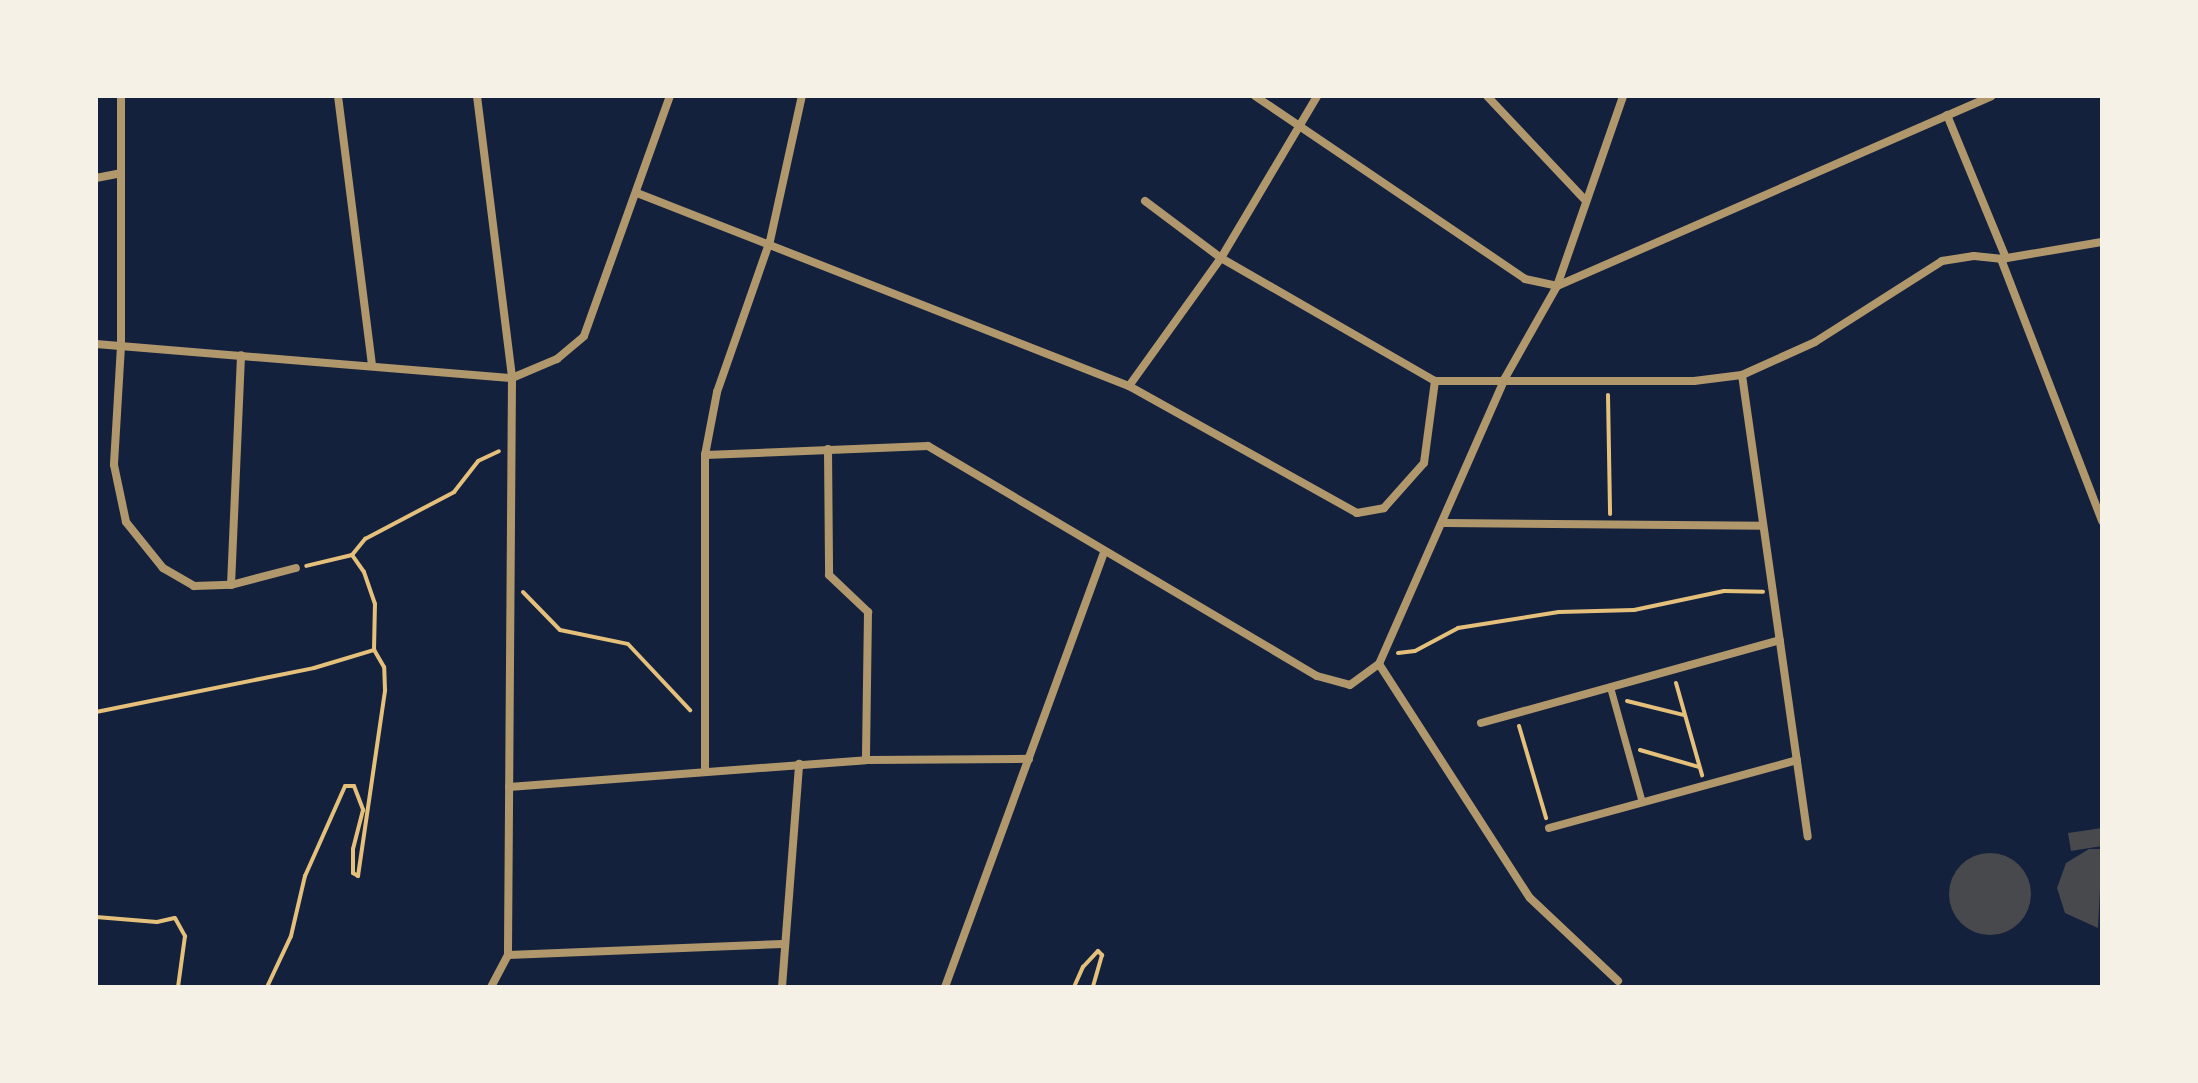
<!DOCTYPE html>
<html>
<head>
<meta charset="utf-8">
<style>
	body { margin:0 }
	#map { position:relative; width:2198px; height:1083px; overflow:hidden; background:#14213d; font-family:Karla,sans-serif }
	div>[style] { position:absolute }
	.building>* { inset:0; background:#48494c }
	.round { border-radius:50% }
	.path>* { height:4px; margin:-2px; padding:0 2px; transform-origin:2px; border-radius:2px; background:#e5c07b }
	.pedestrian>* { height:7px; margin:-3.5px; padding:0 3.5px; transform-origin:3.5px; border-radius:3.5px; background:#b1986c }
	.minor>* { height:8px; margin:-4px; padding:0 4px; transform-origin:4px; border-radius:4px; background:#b1986c }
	span { translate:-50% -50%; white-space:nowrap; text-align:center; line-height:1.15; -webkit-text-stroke:8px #f6f1e7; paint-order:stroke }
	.frame { position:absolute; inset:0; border:98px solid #f6f1e7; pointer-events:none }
</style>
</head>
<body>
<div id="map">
	<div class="building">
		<i style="clip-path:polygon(2102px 828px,2102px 846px,2071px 851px,2068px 833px)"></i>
		<i style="clip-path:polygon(2089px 849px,2102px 849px,2098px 928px,2065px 913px,2057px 888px,2066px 863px)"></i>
		<i class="round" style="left:1949px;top:853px;width:82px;height:82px"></i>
	</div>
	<div class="path">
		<i style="left:1608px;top:395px;width:119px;rotate:89deg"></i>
		<i style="left:352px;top:555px;width:21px;rotate:-51deg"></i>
		<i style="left:365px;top:539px;width:101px;rotate:-27.8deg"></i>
		<i style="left:454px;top:492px;width:39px;rotate:-52deg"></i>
		<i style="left:478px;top:461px;width:23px;rotate:-25deg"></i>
		<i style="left:523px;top:592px;width:53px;rotate:45.8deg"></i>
		<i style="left:560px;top:630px;width:69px;rotate:11.6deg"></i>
		<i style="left:628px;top:644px;width:91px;rotate:46.8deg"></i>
		<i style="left:1398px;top:653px;width:17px;rotate:-7deg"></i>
		<i style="left:1415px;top:651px;width:49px;rotate:-28.1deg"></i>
		<i style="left:1458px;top:628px;width:102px;rotate:-9deg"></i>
		<i style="left:1559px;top:612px;width:75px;rotate:-1.5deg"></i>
		<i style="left:1634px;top:610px;width:92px;rotate:-11.9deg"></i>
		<i style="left:1724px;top:591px;width:39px;rotate:1deg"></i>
		<i style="left:1676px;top:683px;width:96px;rotate:74.2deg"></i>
		<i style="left:1627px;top:701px;width:59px;rotate:13.8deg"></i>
		<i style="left:96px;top:712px;width:222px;rotate:-11.4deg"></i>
		<i style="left:314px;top:668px;width:63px;rotate:-16.7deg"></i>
		<i style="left:374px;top:650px;width:46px;rotate:-88.8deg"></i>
		<i style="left:375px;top:604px;width:34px;rotate:-109deg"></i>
		<i style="left:364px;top:572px;width:21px;rotate:-125deg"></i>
		<i style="left:352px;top:555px;width:47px;rotate:166.6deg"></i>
		<i style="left:1519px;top:726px;width:96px;rotate:73.6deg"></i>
		<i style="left:1640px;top:750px;width:61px;rotate:16.1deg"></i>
		<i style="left:96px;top:917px;width:61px;rotate:4.7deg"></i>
		<i style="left:157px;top:922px;width:18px;rotate:-13deg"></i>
		<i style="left:175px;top:918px;width:21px;rotate:61deg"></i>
		<i style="left:185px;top:936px;width:51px;rotate:97.8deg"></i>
		<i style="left:267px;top:987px;width:56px;rotate:-64.8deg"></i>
		<i style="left:291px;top:936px;width:62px;rotate:-76.9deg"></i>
		<i style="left:305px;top:876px;width:98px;rotate:-66deg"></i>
		<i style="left:345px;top:786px;width:9px"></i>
		<i style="left:354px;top:786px;width:26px;rotate:69deg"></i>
		<i style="left:363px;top:810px;width:40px;rotate:104.4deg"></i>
		<i style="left:353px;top:849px;width:24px;rotate:90deg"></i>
		<i style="left:353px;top:873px;width:6px;rotate:31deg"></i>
		<i style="left:358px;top:876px;width:188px;rotate:-81.7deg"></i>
		<i style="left:385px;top:690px;width:23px;rotate:-92deg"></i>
		<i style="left:384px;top:667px;width:20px;rotate:-120deg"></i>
		<i style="left:1074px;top:987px;width:22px;rotate:-66deg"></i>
		<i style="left:1083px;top:967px;width:22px;rotate:-47deg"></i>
		<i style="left:1098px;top:951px;width:6px;rotate:45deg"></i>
		<i style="left:1102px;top:955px;width:33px;rotate:106deg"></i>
	</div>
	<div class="pedestrian">
		<i style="left:1610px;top:687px;width:119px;rotate:74.5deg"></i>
	</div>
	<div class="minor">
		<i style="left:121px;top:96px;width:250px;rotate:90deg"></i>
		<i style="left:121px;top:346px;width:119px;rotate:93.4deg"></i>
		<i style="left:114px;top:465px;width:58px;rotate:78.1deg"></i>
		<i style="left:126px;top:522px;width:59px;rotate:51.2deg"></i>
		<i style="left:163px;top:568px;width:36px;rotate:30deg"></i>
		<i style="left:194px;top:586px;width:37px;rotate:-2deg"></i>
		<i style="left:231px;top:585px;width:67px;rotate:-14.7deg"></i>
		<i style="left:338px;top:96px;width:270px;rotate:82.8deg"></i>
		<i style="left:477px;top:96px;width:284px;rotate:82.9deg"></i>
		<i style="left:512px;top:378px;width:577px;rotate:90.4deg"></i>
		<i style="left:508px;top:955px;width:36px;rotate:118deg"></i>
		<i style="left:1255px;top:96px;width:326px;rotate:34.1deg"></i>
		<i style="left:1525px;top:279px;width:33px;rotate:12deg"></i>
		<i style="left:1557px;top:286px;width:474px;rotate:-23.6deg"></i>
		<i style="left:1487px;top:96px;width:143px;rotate:46.7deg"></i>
		<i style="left:1947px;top:115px;width:155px;rotate:67.6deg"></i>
		<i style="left:96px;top:178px;width:25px;rotate:-11deg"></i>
		<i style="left:637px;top:193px;width:529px;rotate:21.42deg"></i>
		<i style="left:1129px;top:386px;width:261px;rotate:29.1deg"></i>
		<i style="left:1357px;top:513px;width:27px;rotate:-10deg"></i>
		<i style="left:1384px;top:508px;width:60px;rotate:-48.4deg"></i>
		<i style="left:1424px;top:463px;width:83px;rotate:-82.4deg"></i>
		<i style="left:1145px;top:201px;width:95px;rotate:36.9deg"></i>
		<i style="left:1221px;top:258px;width:247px;rotate:29.9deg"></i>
		<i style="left:1435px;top:381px;width:259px"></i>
		<i style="left:1694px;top:381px;width:48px;rotate:-7.1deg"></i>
		<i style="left:1742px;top:375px;width:80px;rotate:-24.3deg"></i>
		<i style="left:1815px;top:342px;width:151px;rotate:-32.5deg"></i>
		<i style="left:1942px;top:261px;width:32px;rotate:-9deg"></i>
		<i style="left:1974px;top:256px;width:27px;rotate:6deg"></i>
		<i style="left:2001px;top:259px;width:102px;rotate:-9.6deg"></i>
		<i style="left:2001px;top:259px;width:281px;rotate:68.9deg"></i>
		<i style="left:96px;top:344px;width:417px;rotate:4.7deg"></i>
		<i style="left:512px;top:378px;width:49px;rotate:-22.9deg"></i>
		<i style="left:557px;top:359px;width:35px;rotate:-40deg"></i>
		<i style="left:584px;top:336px;width:255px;rotate:-70.3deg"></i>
		<i style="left:1742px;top:375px;width:466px;rotate:81.9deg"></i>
		<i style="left:1129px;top:386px;width:158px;rotate:-54.3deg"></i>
		<i style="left:1221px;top:258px;width:188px;rotate:-59.3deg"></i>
		<i style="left:828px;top:449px;width:126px;rotate:89.5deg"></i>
		<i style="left:829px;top:575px;width:54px;rotate:43.5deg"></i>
		<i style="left:868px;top:612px;width:148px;rotate:90.8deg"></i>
		<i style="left:705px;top:455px;width:223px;rotate:-2.3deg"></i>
		<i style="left:928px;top:446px;width:452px;rotate:30.6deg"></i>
		<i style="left:1317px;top:676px;width:34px;rotate:15deg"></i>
		<i style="left:1350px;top:685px;width:36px;rotate:-36deg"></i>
		<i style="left:1445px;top:523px;width:318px;rotate:0.5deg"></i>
		<i style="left:231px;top:585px;width:230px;rotate:-87.5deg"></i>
		<i style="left:1379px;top:664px;width:313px;rotate:-66.2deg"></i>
		<i style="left:1505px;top:378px;width:106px;rotate:-60.5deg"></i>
		<i style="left:1557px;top:286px;width:201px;rotate:-70.8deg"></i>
		<i style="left:1379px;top:664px;width:278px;rotate:57.2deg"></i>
		<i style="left:1530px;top:898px;width:121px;rotate:43.3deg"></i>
		<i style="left:1481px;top:723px;width:310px;rotate:-15.5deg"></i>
		<i style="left:705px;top:768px;width:313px;rotate:-90deg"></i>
		<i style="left:705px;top:455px;width:64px;rotate:-79.2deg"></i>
		<i style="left:717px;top:392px;width:160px;rotate:-70.7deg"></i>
		<i style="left:770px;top:241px;width:148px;rotate:-77.6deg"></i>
		<i style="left:509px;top:787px;width:358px;rotate:-4.3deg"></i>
		<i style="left:866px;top:760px;width:163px;rotate:-0.4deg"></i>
		<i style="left:1549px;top:828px;width:257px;rotate:-15.3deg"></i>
		<i style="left:508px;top:955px;width:275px;rotate:-2.3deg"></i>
		<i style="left:782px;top:987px;width:224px;rotate:-85.6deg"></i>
		<i style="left:945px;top:987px;width:462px;rotate:-69.9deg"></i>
	</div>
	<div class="frame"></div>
</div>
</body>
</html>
